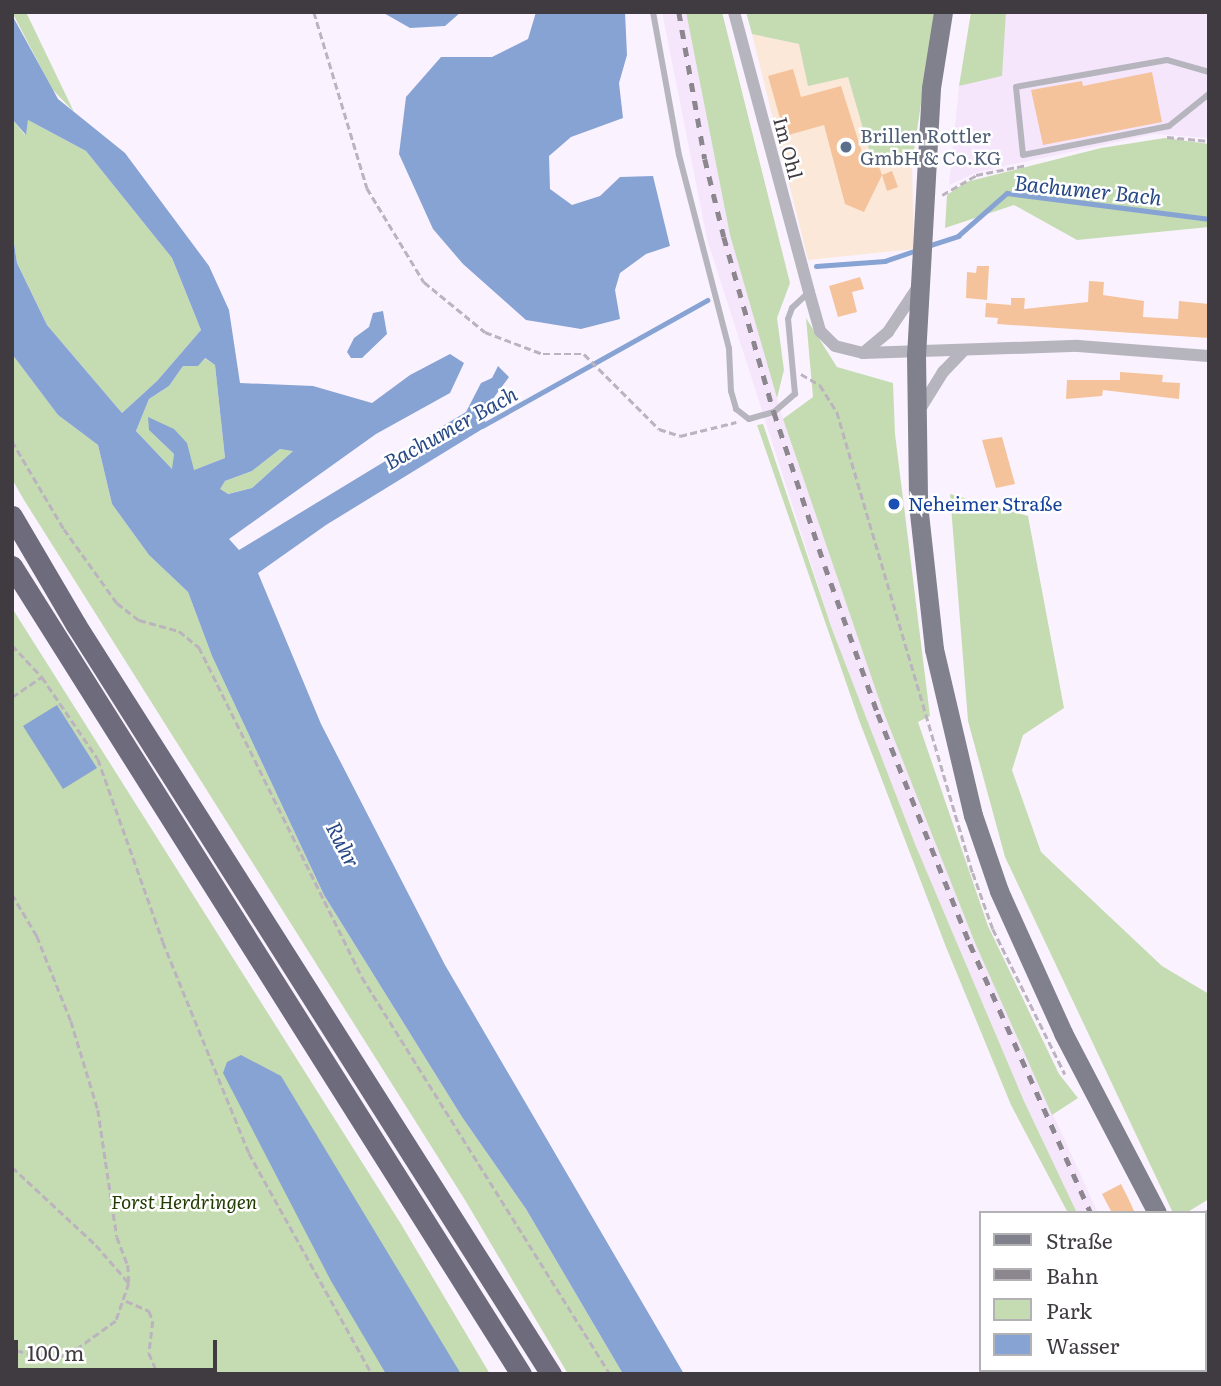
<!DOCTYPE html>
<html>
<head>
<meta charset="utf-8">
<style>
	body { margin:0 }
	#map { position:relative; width:1221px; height:1386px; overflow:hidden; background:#fbf2ff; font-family:Literata,serif }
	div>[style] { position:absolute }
	.commercial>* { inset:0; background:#fbe8d8 }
	.built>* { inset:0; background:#f5e6fc }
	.green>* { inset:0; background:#c5dcb3 }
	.water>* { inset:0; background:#87a3d3 }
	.stream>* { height:4.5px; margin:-2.25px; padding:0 2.25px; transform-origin:2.25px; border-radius:2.25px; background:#87a3d3 }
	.building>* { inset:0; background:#f5c39b }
	.path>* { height:2.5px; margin-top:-1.25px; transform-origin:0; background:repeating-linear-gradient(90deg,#bbb3be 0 7px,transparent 0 10.5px) }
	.service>* { height:6px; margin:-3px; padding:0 3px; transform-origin:3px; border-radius:3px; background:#b6b5bd }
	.minor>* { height:12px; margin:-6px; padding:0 6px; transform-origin:6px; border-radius:6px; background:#b6b5bd }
	.primary>* { height:19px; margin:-9.5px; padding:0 9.5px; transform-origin:9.5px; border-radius:9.5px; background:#81808d }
	.motorway>* { height:21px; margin:-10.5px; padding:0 10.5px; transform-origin:10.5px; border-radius:10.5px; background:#6e6c7c }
	.rail>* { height:4.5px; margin-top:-2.25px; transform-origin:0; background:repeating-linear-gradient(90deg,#8c868f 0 9px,transparent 0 18px) }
	.dots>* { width:19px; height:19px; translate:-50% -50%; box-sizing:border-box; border:4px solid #fff; border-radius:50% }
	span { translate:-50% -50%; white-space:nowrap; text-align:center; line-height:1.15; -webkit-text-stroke:5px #fff; paint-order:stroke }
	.service-label { font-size:19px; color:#4e5e75 }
	.left { translate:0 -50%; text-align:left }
	.street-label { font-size:19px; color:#3f3b41 }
	.transit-label { font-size:19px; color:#164399 }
	.park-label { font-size:19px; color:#223b02; font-style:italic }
	.water-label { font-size:21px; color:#284985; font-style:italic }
	.frame { position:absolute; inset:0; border:14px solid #3f3b41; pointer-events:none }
	.legend { position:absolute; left:979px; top:1211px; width:228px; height:161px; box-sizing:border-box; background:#fff; border:2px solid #b2b1b3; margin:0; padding:9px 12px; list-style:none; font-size:21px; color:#3f3b41 }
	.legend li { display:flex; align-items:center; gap:14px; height:35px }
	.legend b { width:35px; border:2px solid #b2b1b3 }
	.scale { position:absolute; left:14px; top:1340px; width:203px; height:32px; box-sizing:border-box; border:4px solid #3f3b41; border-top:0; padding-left:9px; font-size:21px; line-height:24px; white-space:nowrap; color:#3f3b41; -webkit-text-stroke:5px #fff; paint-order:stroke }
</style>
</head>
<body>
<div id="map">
	<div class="commercial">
		<i style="clip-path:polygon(752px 34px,799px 44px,848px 77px,871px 156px,912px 163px,914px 249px,808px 260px)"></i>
	</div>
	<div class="built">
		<i style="clip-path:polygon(662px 12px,686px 12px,730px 235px,783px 419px,883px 711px,975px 943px,1098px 1213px,1077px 1213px,1024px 1101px,915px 844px,832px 629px,707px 239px)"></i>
		<i style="clip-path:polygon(1006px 12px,1209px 12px,1209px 138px,1154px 134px,978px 172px,949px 185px,959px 86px,1001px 76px)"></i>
	</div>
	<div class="green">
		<i style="clip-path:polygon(12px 12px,26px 12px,74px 112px,52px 89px)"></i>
		<i style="clip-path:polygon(686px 12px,722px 12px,790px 283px,777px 318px,784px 370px,777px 398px,730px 235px)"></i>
		<i style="clip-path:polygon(746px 12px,935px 12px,912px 163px,871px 156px,848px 77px,808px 86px,799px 44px,752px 34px)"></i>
		<i style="clip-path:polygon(971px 12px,1006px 12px,1002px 76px,959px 86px)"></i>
		<i style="clip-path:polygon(12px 119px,25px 135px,28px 120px,86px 151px,172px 258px,201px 330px,157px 381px,122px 413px,47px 325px,17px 263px,12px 230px)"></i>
		<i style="clip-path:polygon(1165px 138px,1209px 144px,1209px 227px,1077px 240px,1014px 205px,945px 228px,947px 195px,966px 182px,1101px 148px)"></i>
		<i style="clip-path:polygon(806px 318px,837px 367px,893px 383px,895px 434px,930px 716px,918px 722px,988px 926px,1059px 1074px,1078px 1098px,1052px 1115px,975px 943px,883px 711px,783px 419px,813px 397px)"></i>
		<i style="clip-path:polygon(12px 354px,58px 415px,98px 445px,112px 504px,149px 555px,188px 592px,212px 656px,324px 895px,462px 1117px,526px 1209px,623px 1374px,568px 1374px,465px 1200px,24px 500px,12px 479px)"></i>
		<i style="clip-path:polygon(204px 358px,215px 365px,225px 458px,194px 470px,149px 430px,174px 454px,173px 470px,136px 431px,149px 399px,169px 386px,183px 366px)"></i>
		<i style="clip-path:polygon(763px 424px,832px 629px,915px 844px,1024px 1101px,1077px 1213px,1068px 1213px,1011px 1105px,946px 947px,859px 720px,757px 425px)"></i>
		<i style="clip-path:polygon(280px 449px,294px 450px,252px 488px,227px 494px,219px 489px,225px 481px,252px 471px)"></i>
		<i style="clip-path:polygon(950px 494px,1028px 516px,1064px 708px,1023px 735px,1012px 770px,1041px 852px,1162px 966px,1209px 994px,1209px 1199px,1186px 1213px,1173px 1213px,1005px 857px,968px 721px)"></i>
		<i style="clip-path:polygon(12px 608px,401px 1224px,490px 1374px,12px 1374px)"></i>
	</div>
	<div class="water">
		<i style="clip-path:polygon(382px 12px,461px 12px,445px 26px,410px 28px)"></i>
		<i style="clip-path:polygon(536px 12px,625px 12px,627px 55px,619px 83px,623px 118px,571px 137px,549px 156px,550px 189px,572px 205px,600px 196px,620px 177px,653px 176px,670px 246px,646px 254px,620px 273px,615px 290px,620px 319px,581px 329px,526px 320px,463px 264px,433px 229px,399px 154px,406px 97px,441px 57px,492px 57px,528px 39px)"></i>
		<i style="clip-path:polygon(evenodd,12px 15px,58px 99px,125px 153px,209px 266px,229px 310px,240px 383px,313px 386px,372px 403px,410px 375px,450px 354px,464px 363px,450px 393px,376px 434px,229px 539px,239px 550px,466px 412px,481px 383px,492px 378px,498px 366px,509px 377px,487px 407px,484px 428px,326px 525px,258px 573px,321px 724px,445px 965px,684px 1374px,623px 1374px,526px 1209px,462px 1117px,324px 895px,212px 656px,188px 592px,149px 555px,112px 504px,98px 445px,58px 415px,12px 354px,12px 230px,17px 263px,47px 325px,122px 413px,157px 381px,201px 330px,172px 258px,86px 151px,28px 120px,26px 135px,12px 119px,12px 15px,205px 358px,215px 365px,225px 458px,194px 470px,187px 443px,174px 429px,148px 417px,149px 430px,174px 454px,172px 469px,136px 431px,149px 399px,169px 386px,183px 366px,198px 366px,205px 358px,12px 15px,280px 449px,293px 451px,252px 488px,228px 494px,220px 489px,225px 481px,252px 471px,280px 449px)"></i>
		<i style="clip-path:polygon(383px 311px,387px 334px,362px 358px,351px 358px,347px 352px,354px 338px,369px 327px,373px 313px)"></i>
		<i style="clip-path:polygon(57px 705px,97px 768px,63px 789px,23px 726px)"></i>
		<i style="clip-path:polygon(241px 1055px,281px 1076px,461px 1374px,386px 1374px,331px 1281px,223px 1073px,227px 1062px)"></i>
	</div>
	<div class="stream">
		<i style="left:928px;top:246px;width:32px;rotate:-18deg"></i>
		<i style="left:958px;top:236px;width:65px;rotate:-41.3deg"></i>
		<i style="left:1007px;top:193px;width:204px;rotate:7.3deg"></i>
		<i style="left:816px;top:266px;width:69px;rotate:-4.1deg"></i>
		<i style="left:885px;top:261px;width:34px;rotate:-19deg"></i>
		<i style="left:482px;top:426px;width:258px;rotate:-29.2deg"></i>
	</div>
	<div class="building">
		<i style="clip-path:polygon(793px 69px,801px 97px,841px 86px,867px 168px,878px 164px,882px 175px,892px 171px,898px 187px,887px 191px,882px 175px,864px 212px,845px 204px,824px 125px,785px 136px,768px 76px)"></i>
		<i style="clip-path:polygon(1152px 72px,1162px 122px,1043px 145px,1031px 90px,1082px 81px,1083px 86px)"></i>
		<i style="clip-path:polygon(977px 266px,989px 266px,987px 300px,966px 298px,967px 272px,976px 273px)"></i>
		<i style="clip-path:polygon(860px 277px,864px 289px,852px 292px,857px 312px,838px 317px,829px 286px)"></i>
		<i style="clip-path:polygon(1089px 281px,1104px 282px,1103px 295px,1144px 301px,1143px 317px,1178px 319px,1179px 301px,1209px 304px,1209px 338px,997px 324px,998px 318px,985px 317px,986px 303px,1011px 305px,1011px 298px,1025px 298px,1024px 309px,1088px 302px)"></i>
		<i style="clip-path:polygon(1120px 372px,1163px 375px,1162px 382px,1180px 383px,1179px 399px,1103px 390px,1102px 396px,1066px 399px,1067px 380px,1120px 380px)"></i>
		<i style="clip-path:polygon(1002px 437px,1015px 484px,996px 488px,982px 440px)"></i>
		<i style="clip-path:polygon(1121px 1184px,1129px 1200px,1135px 1213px,1112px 1213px,1102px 1194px)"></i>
	</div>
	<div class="path">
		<i style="left:314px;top:12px;width:184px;rotate:73.2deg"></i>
		<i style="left:367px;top:188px;width:110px;rotate:58.8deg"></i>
		<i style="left:424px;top:282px;width:79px;rotate:39.3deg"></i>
		<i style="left:485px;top:332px;width:62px;rotate:20.8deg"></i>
		<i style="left:543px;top:354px;width:41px"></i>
		<i style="left:584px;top:354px;width:106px;rotate:45deg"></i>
		<i style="left:659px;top:429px;width:22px;rotate:18deg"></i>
		<i style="left:680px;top:436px;width:58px;rotate:-14deg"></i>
		<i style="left:1167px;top:137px;width:42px;rotate:5.4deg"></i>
		<i style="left:942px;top:195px;width:39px;rotate:-30deg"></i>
		<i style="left:976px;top:175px;width:52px;rotate:-11.1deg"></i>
		<i style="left:801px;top:374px;width:22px;rotate:30deg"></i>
		<i style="left:820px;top:385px;width:32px;rotate:58deg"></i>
		<i style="left:837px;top:412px;width:481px;rotate:73.6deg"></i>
		<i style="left:973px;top:873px;width:59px;rotate:70.3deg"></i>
		<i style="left:993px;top:929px;width:162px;rotate:63.6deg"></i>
		<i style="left:12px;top:441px;width:102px;rotate:59.4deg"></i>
		<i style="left:64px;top:529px;width:91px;rotate:54.4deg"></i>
		<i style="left:117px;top:603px;width:28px;rotate:38deg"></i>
		<i style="left:139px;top:620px;width:41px;rotate:15.4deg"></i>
		<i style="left:179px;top:631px;width:26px;rotate:39deg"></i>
		<i style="left:199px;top:647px;width:368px;rotate:63.7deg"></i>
		<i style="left:362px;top:977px;width:468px;rotate:58deg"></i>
		<i style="left:12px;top:645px;width:44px;rotate:46.8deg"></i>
		<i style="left:42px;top:677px;width:99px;rotate:55.7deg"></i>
		<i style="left:98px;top:759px;width:194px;rotate:70.4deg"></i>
		<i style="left:163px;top:942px;width:228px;rotate:67.8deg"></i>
		<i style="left:249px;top:1153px;width:253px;rotate:60.9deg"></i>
		<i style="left:12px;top:697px;width:36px;rotate:-34deg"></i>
		<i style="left:12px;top:894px;width:49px;rotate:59.2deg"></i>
		<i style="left:37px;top:936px;width:92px;rotate:68.2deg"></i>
		<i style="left:71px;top:1021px;width:93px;rotate:73.1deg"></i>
		<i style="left:98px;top:1110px;width:128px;rotate:81.5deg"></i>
		<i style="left:117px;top:1237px;width:30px;rotate:69deg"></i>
		<i style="left:128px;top:1265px;width:18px;rotate:87deg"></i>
		<i style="left:129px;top:1283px;width:40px;rotate:108.9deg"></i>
		<i style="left:116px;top:1321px;width:53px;rotate:144.2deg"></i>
		<i style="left:73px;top:1352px;width:20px;rotate:160deg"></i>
		<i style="left:54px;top:1359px;width:43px;rotate:-167.9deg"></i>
		<i style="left:12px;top:1167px;width:115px;rotate:42.9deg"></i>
		<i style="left:96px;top:1245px;width:50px;rotate:49deg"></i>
		<i style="left:1203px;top:1213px;width:7px;rotate:-27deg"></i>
		<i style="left:126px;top:1301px;width:25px;rotate:23deg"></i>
		<i style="left:149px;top:1311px;width:11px;rotate:68deg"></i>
		<i style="left:153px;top:1321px;width:32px;rotate:97deg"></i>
		<i style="left:149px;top:1353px;width:23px;rotate:67deg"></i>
		<i style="left:1205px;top:1345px;width:10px;rotate:66deg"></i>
		<i style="left:996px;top:1374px;width:6px;rotate:-39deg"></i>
	</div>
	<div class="service">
		<i style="left:653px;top:12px;width:145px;rotate:79.7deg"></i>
		<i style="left:679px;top:155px;width:200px;rotate:75.5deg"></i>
		<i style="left:729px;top:349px;width:42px;rotate:87.3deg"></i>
		<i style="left:731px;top:391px;width:19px;rotate:74deg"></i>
		<i style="left:736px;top:409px;width:16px;rotate:38deg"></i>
		<i style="left:749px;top:419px;width:26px;rotate:-16deg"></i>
		<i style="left:774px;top:412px;width:28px;rotate:-41deg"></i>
		<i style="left:795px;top:394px;width:75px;rotate:-95.3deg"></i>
		<i style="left:788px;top:319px;width:12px;rotate:-70deg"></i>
		<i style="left:792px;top:308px;width:23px;rotate:-43deg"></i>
		<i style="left:1209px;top:72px;width:44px;rotate:-164.1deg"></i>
		<i style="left:1167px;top:60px;width:153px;rotate:169.9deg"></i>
		<i style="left:1016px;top:87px;width:68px;rotate:84.1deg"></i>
		<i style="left:1023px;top:155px;width:149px;rotate:-11.2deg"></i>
		<i style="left:1169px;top:126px;width:51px;rotate:-38.7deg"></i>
	</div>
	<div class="minor">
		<i style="left:734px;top:12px;width:290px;rotate:75deg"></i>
		<i style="left:809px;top:292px;width:41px;rotate:74.2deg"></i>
		<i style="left:820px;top:331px;width:21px;rotate:45deg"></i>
		<i style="left:835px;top:346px;width:29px;rotate:14deg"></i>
		<i style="left:863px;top:353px;width:215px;rotate:-1.9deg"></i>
		<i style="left:1078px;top:346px;width:131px;rotate:4.4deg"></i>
		<i style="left:863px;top:353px;width:33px;rotate:-40deg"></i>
		<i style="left:888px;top:332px;width:50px;rotate:-56.3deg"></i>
		<i style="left:920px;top:409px;width:44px;rotate:-58.1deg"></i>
		<i style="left:943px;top:372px;width:29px;rotate:-46deg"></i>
	</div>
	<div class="primary">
		<i style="left:943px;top:12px;width:77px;rotate:99deg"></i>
		<i style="left:931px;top:88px;width:266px;rotate:93.2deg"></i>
		<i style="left:916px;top:354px;width:150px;rotate:89.2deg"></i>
		<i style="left:918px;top:504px;width:146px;rotate:83.7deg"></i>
		<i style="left:934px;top:649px;width:171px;rotate:76.8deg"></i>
		<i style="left:973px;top:815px;width:80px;rotate:71.1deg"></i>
		<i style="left:999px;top:891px;width:156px;rotate:65.7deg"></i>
		<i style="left:1063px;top:1033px;width:203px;rotate:62.4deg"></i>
		<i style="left:1205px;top:1308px;width:8px;rotate:60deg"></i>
	</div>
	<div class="motorway">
		<i style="left:12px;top:516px;width:126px;rotate:59.6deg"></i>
		<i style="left:76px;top:625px;width:887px;rotate:57.62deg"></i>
		<i style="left:12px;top:566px;width:955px;rotate:57.79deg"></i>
	</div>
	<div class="rail">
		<i style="left:679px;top:12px;width:149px;rotate:80deg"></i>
		<i style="left:705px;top:159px;width:80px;rotate:76.3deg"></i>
		<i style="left:724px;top:237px;width:182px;rotate:74.1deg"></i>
		<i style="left:774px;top:412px;width:162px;rotate:71.7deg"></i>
		<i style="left:825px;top:566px;width:157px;rotate:70.3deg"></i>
		<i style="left:878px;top:714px;width:248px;rotate:68.2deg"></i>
		<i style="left:970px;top:944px;width:295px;rotate:65.8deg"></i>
		<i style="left:1162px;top:1370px;width:4px;rotate:76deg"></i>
	</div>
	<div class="dots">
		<i style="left:846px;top:147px;background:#5c6f8a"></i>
		<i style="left:894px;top:504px;background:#1a4fb4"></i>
	</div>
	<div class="service-label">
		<span class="left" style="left:860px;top:147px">Brillen Rottler<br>GmbH &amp; Co.KG</span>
	</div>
	<div class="street-label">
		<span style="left:788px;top:148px;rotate:75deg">Im Ohl</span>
	</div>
	<div class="transit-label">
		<span class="left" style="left:908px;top:504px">Neheimer Straße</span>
	</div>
	<div class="park-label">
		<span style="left:184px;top:1202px">Forst Herdringen</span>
	</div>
	<div class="water-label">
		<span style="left:1088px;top:189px;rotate:6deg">Bachumer Bach</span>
		<span style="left:450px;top:427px;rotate:-29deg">Bachumer Bach</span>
		<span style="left:344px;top:844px;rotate:63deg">Ruhr</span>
	</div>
	<div class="frame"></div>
	<ul class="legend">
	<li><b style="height:9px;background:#81808d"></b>Straße</li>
	<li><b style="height:9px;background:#8c868f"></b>Bahn</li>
	<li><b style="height:19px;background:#c5dcb3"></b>Park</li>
	<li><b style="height:19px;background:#87a3d3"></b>Wasser</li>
	</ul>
	<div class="scale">100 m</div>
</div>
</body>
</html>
